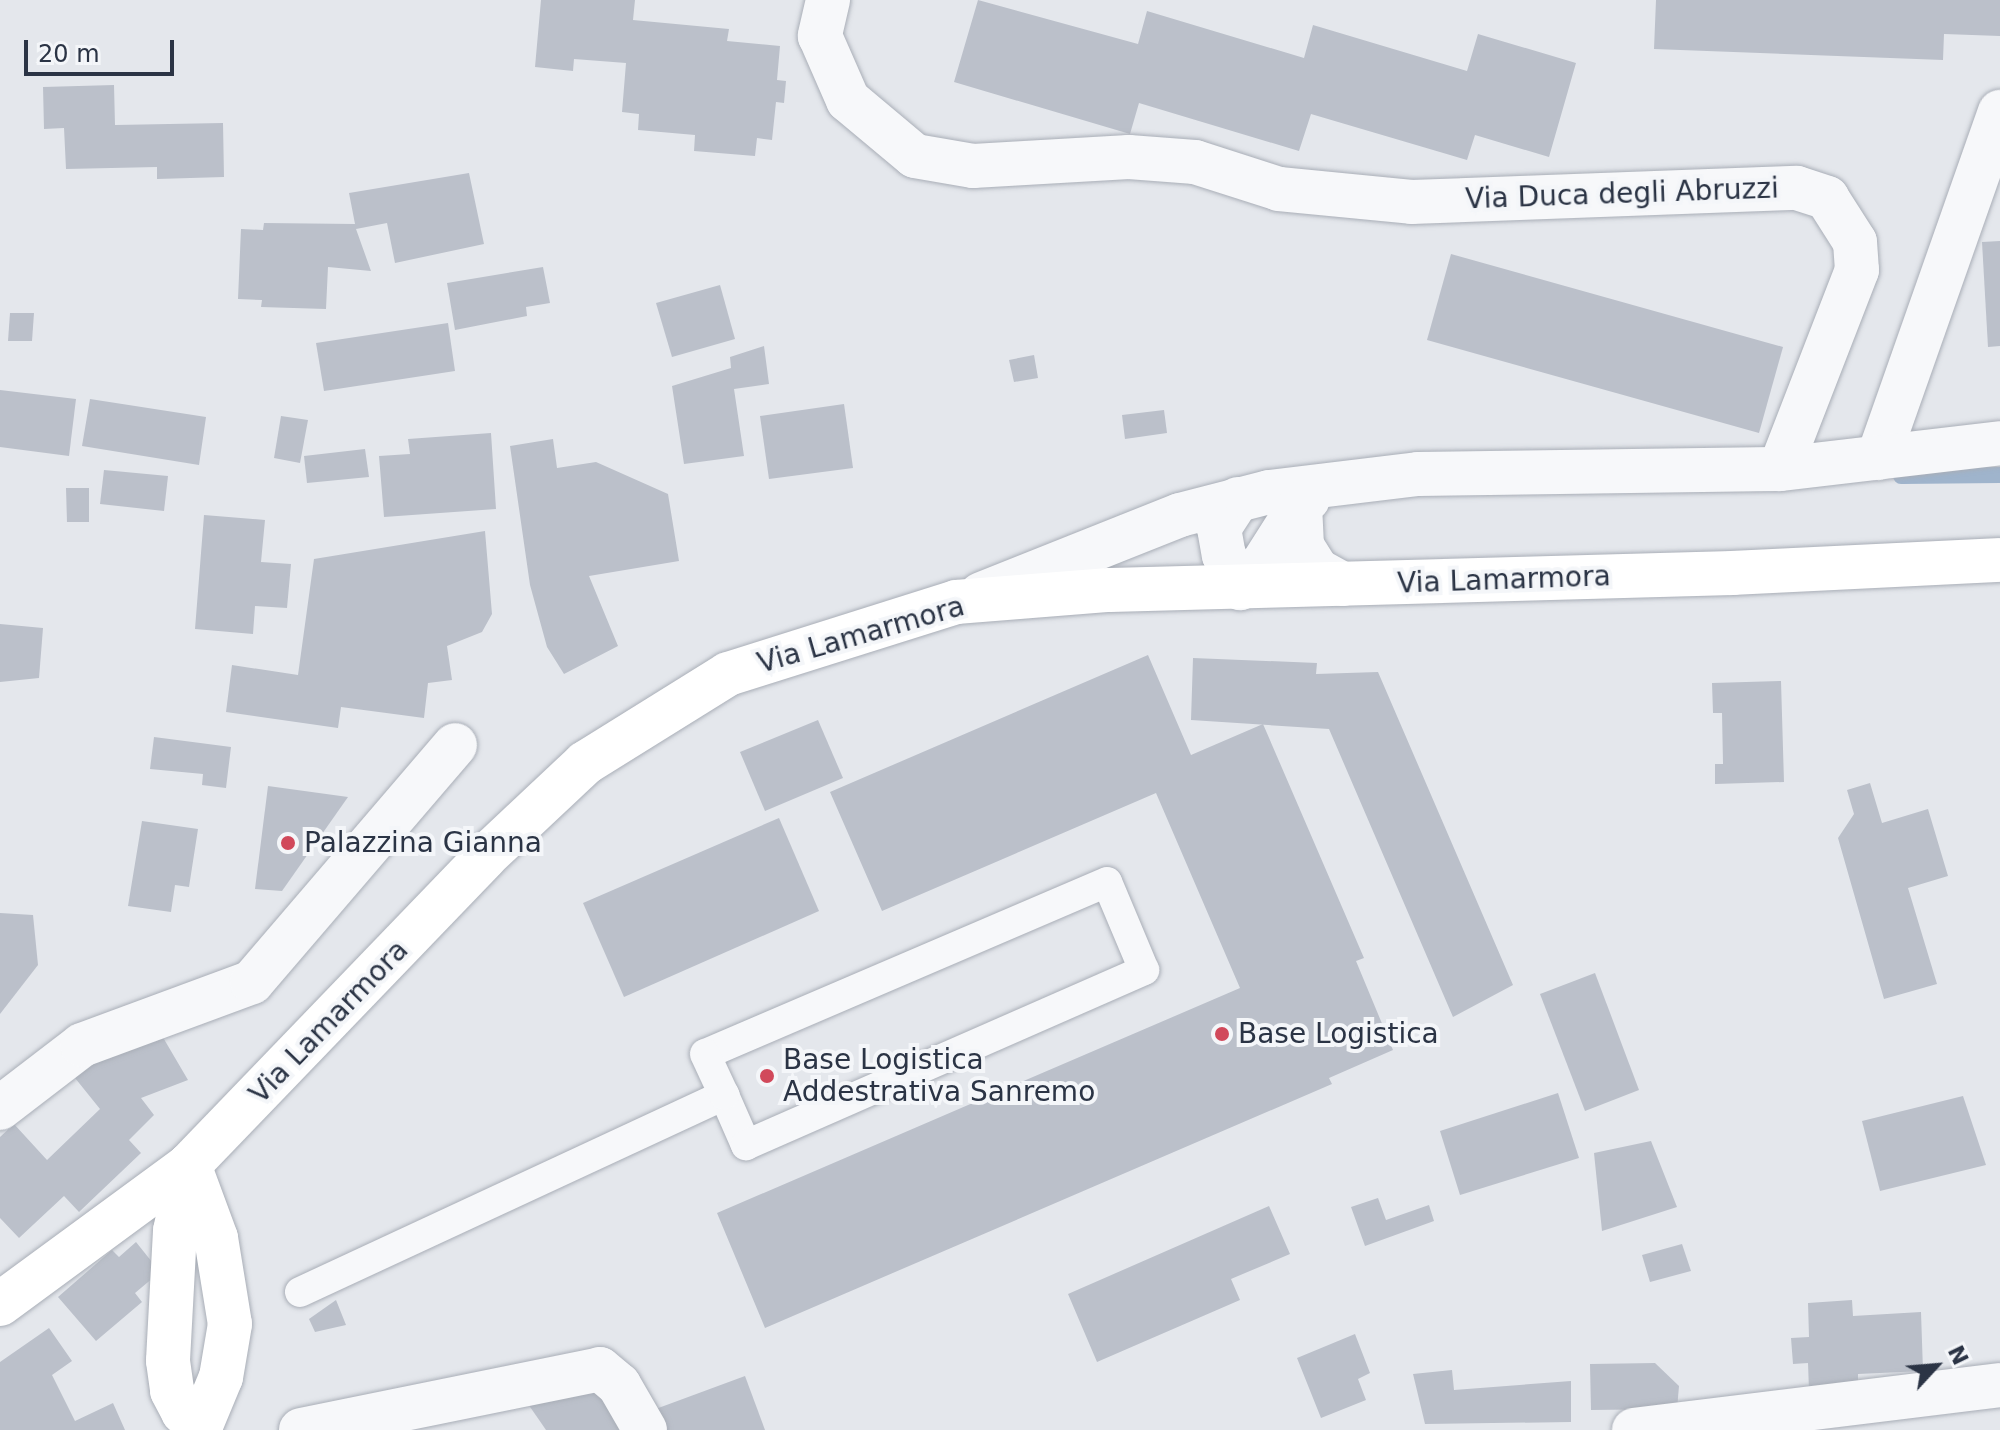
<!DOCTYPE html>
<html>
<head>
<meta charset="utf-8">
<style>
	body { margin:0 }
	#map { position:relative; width:2000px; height:1430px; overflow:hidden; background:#e4e7ec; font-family:"DejaVu Sans",sans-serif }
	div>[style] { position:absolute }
	.stream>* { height:16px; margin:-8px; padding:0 8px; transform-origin:8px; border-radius:8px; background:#9fb4cc }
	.building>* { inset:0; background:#bbc0ca }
	.roads { filter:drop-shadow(0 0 2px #a9aeb7) drop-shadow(0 0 2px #a9aeb7) }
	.service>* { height:30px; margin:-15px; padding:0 15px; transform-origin:15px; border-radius:15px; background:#f7f8fa }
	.minor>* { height:44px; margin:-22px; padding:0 22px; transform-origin:22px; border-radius:22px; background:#f7f8fa }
	.tertiary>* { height:44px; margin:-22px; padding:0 22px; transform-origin:22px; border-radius:22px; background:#f7f8fa }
	.primary>* { height:44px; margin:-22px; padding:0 22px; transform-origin:22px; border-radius:22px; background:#fff }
	.dots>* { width:22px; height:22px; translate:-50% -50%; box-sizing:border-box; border:4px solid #f4f6f9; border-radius:50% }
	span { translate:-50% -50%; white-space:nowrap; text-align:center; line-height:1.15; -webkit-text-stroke:8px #f4f6f9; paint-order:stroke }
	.street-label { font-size:28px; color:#2b3445 }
	.poi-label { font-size:28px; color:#2b3445 }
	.left { translate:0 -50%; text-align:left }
	.north { position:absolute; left:1896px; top:1326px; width:80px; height:80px; -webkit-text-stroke:6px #f4f6f9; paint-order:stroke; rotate:64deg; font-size:22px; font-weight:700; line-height:32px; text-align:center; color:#2b3445 }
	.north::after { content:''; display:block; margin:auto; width:28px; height:36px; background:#2b3445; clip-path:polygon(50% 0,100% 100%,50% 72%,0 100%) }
	.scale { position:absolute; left:24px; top:40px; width:150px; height:36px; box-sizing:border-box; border:4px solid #2b3445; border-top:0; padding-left:10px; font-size:24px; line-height:28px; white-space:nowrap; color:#2b3445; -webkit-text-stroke:6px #f4f6f9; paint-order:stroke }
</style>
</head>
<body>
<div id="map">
	<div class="stream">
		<i style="left:1901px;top:476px;width:99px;rotate:-0.6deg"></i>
	</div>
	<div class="building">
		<i style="clip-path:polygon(541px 0,635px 0,633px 20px,729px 29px,727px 41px,780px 46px,777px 80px,786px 81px,784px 103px,776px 102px,772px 140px,757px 138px,755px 156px,694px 151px,695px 135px,638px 130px,639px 114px,622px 112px,626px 63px,574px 59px,573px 71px,535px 67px)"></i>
		<i style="clip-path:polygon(978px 0,1138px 44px,1147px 11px,1304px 58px,1313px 25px,1467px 71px,1478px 34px,1576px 63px,1549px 157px,1475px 135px,1467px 160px,1311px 114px,1299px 151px,1139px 103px,1130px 134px,954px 82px)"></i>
		<i style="clip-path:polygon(1656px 0,2000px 0,2000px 36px,1944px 34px,1943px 60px,1654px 49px)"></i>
		<i style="clip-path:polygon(114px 85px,115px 125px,223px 123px,224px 177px,157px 179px,157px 167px,66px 169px,64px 128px,44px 129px,43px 87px)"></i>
		<i style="clip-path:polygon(469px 173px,484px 244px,395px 263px,387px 223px,356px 229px,371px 271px,328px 267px,326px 309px,261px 307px,262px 300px,238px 299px,241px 229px,263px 230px,264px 223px,355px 224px,349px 193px)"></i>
		<i style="clip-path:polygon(2000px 241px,2000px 346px,1988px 347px,1982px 242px)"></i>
		<i style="clip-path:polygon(1451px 254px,1783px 347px,1759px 433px,1427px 340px)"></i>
		<i style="clip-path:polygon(543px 267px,550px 303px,526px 307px,527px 316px,455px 330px,447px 283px)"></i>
		<i style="clip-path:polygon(720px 285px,735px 339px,672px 357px,656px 303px)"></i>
		<i style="clip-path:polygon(10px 313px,34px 313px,32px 341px,8px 341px)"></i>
		<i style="clip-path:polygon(448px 323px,455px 371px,324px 391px,316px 343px)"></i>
		<i style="clip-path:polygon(764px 346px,769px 384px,734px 389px,744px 456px,684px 464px,672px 386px,731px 368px,730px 357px)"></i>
		<i style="clip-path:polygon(1034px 355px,1038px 378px,1014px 382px,1009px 360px)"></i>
		<i style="clip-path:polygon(0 390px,76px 399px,69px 456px,0 447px)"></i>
		<i style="clip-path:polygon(90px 399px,206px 417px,199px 465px,82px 446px)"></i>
		<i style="clip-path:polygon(844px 404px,853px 468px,769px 479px,760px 416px)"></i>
		<i style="clip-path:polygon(1164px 410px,1167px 433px,1125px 439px,1122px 415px)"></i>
		<i style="clip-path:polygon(281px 416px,308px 420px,300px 463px,274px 458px)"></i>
		<i style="clip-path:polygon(491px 433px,496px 509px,384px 517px,379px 456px,410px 454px,408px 439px)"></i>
		<i style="clip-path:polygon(553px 439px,557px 468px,596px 462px,668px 494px,679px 561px,589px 576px,618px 646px,564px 674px,547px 647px,530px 585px,510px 446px)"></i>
		<i style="clip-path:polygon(365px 449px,369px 477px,307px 483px,304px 456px)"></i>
		<i style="clip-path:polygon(104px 470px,168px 476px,164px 511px,100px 504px)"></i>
		<i style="clip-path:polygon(66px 488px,89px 488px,89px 522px,67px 522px)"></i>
		<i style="clip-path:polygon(204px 515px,265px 520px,261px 562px,291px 564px,287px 608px,255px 606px,253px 634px,195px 629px)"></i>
		<i style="clip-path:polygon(485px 531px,492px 614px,482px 632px,447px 646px,452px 680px,428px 683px,424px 718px,341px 707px,338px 728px,226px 712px,232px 665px,298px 675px,314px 559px)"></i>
		<i style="clip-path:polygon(0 624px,43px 628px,39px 678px,0 682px)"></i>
		<i style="clip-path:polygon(1148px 655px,1191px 755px,1263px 724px,1364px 958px,1356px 961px,1393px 1050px,1329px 1078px,1332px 1084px,765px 1328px,717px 1213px,1240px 988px,1156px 793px,882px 911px,830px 792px)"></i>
		<i style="clip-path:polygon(1193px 658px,1317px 663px,1316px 674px,1378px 672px,1513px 985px,1453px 1017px,1329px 729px,1191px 720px)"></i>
		<i style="clip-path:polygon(1781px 681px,1784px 782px,1715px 784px,1715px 764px,1723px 764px,1722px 713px,1713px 713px,1712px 683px)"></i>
		<i style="clip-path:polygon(818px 720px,843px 778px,765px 811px,740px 752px)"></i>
		<i style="clip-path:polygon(154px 737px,231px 747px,226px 788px,202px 785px,203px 774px,150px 769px)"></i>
		<i style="clip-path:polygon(1870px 783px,1882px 823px,1928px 809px,1948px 876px,1908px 888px,1937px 984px,1884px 999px,1838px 838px,1854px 814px,1847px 790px)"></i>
		<i style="clip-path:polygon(268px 786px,348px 797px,282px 891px,255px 889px)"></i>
		<i style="clip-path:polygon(779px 818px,819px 911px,624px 997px,583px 903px)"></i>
		<i style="clip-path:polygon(142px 821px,198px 829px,189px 887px,175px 885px,171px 912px,128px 906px)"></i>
		<i style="clip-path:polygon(0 913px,33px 915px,38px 965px,0 1014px)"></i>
		<i style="clip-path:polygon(1595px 973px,1639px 1090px,1585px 1111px,1540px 994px)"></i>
		<i style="clip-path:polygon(161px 1034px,188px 1080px,141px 1098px,154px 1115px,129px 1140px,141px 1153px,79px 1212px,64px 1196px,19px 1238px,0 1218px,0 1137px,14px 1124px,47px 1160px,100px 1109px,71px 1073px)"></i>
		<i style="clip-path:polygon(1558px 1093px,1579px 1158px,1460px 1195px,1440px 1131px)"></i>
		<i style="clip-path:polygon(1963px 1096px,1986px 1165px,1880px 1191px,1862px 1121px)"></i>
		<i style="clip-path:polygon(1651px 1141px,1677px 1207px,1602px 1231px,1594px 1153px)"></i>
		<i style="clip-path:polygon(1378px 1198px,1386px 1220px,1429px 1205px,1434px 1221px,1365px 1246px,1351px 1207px)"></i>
		<i style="clip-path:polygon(1269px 1206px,1290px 1254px,1231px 1279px,1240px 1300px,1097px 1362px,1068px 1294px)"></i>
		<i style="clip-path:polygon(136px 1242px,160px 1272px,135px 1293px,142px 1302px,96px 1341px,58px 1297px,112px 1250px,119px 1257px)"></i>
		<i style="clip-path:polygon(1682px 1244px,1691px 1271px,1650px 1282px,1642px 1255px)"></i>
		<i style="clip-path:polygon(336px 1300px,346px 1325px,315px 1332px,309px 1319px)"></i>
		<i style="clip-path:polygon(1852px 1300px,1853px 1316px,1921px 1312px,1923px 1371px,1858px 1374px,1858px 1389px,1809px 1391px,1808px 1363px,1793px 1364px,1791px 1338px,1809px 1337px,1808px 1303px)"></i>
		<i style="clip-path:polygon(49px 1328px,72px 1361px,52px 1375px,75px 1421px,113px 1403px,125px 1430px,0 1430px,0 1362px)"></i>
		<i style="clip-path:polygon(1355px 1334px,1370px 1373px,1358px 1379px,1366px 1400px,1321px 1418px,1297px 1358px)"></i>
		<i style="clip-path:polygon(1655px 1363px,1679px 1386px,1677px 1409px,1591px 1410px,1590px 1364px)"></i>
		<i style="clip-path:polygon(1452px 1370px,1454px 1390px,1571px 1381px,1571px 1422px,1425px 1424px,1413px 1374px)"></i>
		<i style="clip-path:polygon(745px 1376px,765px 1430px,661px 1430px,653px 1410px)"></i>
		<i style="clip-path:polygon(594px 1383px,628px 1430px,546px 1430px,526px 1401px)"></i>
	</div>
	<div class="roads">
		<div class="service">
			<i style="left:300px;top:1292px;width:468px;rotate:-24.9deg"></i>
			<i style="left:724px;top:1095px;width:55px;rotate:66.3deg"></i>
			<i style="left:746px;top:1145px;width:435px;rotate:-23.7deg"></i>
			<i style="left:1144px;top:970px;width:95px;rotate:-112.8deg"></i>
			<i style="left:1107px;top:882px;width:437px;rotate:156.8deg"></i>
			<i style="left:705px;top:1054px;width:45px;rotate:65.1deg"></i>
		</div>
		<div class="minor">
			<i style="left:1878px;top:458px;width:367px;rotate:-70.6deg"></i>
			<i style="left:1780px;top:469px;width:222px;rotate:-6.7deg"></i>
			<i style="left:0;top:1108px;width:103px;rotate:-37.5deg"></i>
			<i style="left:82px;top:1045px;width:181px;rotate:-20.3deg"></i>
			<i style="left:252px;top:982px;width:312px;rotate:-49.4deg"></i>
			<i style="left:301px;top:1430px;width:305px;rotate:-11.5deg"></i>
			<i style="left:600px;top:1369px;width:25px;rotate:40deg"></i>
			<i style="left:619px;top:1385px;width:52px;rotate:60deg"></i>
			<i style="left:1634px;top:1430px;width:369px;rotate:-7deg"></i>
		</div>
		<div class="tertiary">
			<i style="left:828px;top:0;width:37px;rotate:103deg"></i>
			<i style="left:820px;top:36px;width:70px;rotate:66.4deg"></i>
			<i style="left:848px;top:100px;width:87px;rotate:39.9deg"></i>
			<i style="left:915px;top:156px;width:59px;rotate:9.8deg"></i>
			<i style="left:973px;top:166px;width:156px;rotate:-3.3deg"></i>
			<i style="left:1129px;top:157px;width:66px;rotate:4.3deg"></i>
			<i style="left:1195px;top:162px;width:88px;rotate:17.8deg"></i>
			<i style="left:1279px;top:189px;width:133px;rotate:5.6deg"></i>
			<i style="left:1411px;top:202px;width:386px;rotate:-2.1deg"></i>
			<i style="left:1797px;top:188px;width:32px;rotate:18deg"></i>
			<i style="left:1827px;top:198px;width:52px;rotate:57.5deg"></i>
			<i style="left:1855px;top:242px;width:28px;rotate:86deg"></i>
			<i style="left:1857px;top:270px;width:213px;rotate:111.2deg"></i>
			<i style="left:1780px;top:469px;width:362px;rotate:179.2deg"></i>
			<i style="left:1418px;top:474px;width:150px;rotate:173.1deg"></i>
			<i style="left:1269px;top:492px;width:92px;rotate:165.5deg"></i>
			<i style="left:1180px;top:515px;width:214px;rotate:158.3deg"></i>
			<i style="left:1238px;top:499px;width:35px;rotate:123deg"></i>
			<i style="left:1219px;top:528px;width:27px;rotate:80deg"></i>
			<i style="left:1224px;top:555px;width:37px;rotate:64deg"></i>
			<i style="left:1240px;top:588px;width:34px;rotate:-47deg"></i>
			<i style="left:1263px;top:563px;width:69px;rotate:-57.5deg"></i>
			<i style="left:1308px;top:499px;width:10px;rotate:143deg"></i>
			<i style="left:1300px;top:505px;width:41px;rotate:87.2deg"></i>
			<i style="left:1302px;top:546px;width:28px;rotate:58deg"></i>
			<i style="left:1317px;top:570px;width:29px;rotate:29deg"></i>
		</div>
		<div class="primary">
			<i style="left:189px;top:1165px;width:78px;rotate:69.7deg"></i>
			<i style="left:216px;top:1238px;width:87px;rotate:80.8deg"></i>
			<i style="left:230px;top:1324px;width:54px;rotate:99.6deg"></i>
			<i style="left:221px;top:1377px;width:57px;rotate:112.5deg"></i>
			<i style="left:189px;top:1165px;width:67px;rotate:102deg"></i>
			<i style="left:175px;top:1231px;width:130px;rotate:93.1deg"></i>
			<i style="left:168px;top:1361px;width:30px;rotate:82deg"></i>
			<i style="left:172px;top:1391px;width:24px;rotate:62deg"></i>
			<i style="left:183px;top:1412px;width:23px;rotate:40deg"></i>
			<i style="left:0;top:1304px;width:235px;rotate:-36.3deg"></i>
			<i style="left:189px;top:1165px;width:426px;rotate:-46.1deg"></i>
			<i style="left:484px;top:858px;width:139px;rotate:-43.2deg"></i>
			<i style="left:585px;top:763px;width:168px;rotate:-31.9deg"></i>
			<i style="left:728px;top:674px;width:239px;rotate:-17.5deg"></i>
			<i style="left:956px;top:602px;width:154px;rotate:-4.5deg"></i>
			<i style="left:1110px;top:590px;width:623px;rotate:-1.56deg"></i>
			<i style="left:1733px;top:573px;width:267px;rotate:-2.8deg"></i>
		</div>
	</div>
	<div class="dots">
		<i style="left:288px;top:843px;background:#d1495b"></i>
		<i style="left:1222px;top:1034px;background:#d1495b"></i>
		<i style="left:767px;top:1076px;background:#d1495b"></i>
	</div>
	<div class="street-label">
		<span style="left:1622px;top:194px;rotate:-2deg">Via Duca degli Abruzzi</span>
		<span style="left:1504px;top:580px;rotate:-2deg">Via Lamarmora</span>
		<span style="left:861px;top:635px;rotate:-16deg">Via Lamarmora</span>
		<span style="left:329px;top:1022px;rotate:-46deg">Via Lamarmora</span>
	</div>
	<div class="poi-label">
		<span class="left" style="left:304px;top:843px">Palazzina Gianna</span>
		<span class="left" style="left:1238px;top:1034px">Base Logistica</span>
		<span class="left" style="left:783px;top:1076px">Base Logistica<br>Addestrativa Sanremo</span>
	</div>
	<div class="north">N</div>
	<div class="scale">20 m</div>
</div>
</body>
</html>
